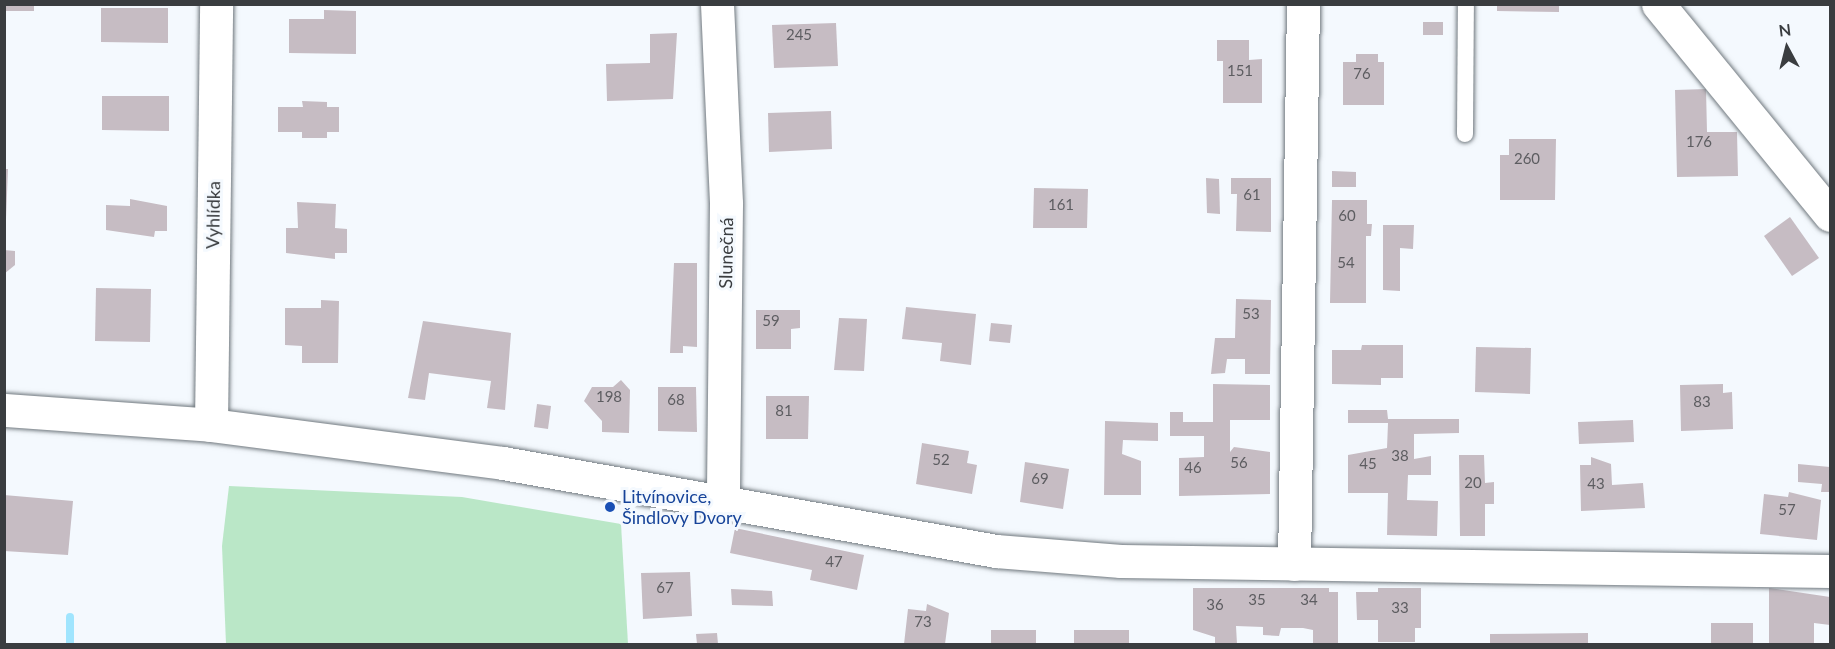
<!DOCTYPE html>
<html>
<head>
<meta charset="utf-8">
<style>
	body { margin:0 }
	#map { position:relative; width:1835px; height:649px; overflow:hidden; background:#f4f9fe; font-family:Lato,sans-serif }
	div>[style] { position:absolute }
	.green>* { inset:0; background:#bae7c7 }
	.stream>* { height:8px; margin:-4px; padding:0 4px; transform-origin:4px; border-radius:4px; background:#a0e5fe }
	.building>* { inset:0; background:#c6bcc3 }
	.roads { filter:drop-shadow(0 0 2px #71797f) drop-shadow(0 0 2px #71797f) }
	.lane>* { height:16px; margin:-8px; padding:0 8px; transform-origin:8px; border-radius:8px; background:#fff }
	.street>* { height:33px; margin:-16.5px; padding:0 16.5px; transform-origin:16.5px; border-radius:16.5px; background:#fff }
	.secondary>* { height:33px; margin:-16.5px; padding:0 16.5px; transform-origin:16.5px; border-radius:16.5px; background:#fff }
	.dots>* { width:16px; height:16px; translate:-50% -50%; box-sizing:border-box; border:3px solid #f4f9fe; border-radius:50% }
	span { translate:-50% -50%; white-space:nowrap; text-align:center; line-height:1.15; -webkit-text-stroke:6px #f4f9fe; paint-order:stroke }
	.number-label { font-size:15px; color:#5d5d61 }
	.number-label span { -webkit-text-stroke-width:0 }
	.street-label { font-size:18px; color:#3a3d40 }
	.transit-label { font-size:18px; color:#164399 }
	.left { translate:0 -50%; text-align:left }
	.frame { position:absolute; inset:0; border:6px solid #3a3d40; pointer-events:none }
	.north { position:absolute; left:1757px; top:18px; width:60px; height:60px; -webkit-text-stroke:4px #f4f9fe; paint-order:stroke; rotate:353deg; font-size:16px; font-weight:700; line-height:24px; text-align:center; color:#3a3d40 }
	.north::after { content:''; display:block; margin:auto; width:21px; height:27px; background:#3a3d40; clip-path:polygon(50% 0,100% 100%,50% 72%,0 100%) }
</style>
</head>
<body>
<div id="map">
	<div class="green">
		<i style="clip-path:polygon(229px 486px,462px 497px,621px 524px,628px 644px,226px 644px,222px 546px)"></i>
	</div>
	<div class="stream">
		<i style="left:70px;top:617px;width:27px;rotate:90deg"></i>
	</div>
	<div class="building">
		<i style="clip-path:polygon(4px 4px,34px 4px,34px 11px,4px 11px)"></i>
		<i style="clip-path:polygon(1497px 4px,1559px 4px,1559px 12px,1497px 11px)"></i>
		<i style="clip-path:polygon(101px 8px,168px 8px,168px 43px,101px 42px)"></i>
		<i style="clip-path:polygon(324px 10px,356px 11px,356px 54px,289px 53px,289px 19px,324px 19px)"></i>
		<i style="clip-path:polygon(1423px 22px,1443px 22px,1443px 35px,1423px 35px)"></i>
		<i style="clip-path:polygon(836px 23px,838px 66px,774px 68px,772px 25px)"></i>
		<i style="clip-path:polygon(677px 33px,673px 99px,607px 101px,606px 64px,650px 63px,650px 34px)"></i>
		<i style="clip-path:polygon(1217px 40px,1249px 40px,1249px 60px,1262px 59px,1262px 103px,1223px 103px,1223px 61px,1217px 61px)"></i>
		<i style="clip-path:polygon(1356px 54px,1378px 54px,1378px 62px,1384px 62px,1384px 105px,1343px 105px,1343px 62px,1356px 62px)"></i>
		<i style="clip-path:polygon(1706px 89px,1707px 132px,1737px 132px,1738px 176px,1677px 177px,1675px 90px)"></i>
		<i style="clip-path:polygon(102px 96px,169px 96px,169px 131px,102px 130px)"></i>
		<i style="clip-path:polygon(302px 101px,327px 102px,327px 107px,339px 107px,339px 132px,327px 132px,327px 138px,302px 138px,302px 132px,278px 132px,278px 107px,303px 107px)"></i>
		<i style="clip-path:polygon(831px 111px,832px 149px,769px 152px,768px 113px)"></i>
		<i style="clip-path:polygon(1509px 139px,1556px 139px,1555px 200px,1500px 200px,1500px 155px,1509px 155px)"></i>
		<i style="clip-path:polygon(4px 169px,8px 169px,6px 219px,4px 219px)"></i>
		<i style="clip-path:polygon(1332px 171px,1356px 172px,1356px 187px,1332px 187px)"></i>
		<i style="clip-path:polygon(1206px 178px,1219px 179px,1220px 214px,1207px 213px)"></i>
		<i style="clip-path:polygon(1231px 178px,1271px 178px,1271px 232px,1236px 231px,1237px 194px,1231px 194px)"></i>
		<i style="clip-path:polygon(1034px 188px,1088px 189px,1087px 228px,1033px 228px)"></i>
		<i style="clip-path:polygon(130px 199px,167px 206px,167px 231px,155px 231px,154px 237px,106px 230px,106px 205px,130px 206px)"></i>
		<i style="clip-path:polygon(1332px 200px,1367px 200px,1367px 224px,1372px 224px,1371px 236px,1366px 236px,1366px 303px,1330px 303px)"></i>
		<i style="clip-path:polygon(297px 202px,336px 204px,335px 228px,347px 229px,347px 253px,335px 253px,335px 259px,286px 253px,286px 228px,298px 228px)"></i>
		<i style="clip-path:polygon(1790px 217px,1819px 258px,1792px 276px,1764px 236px)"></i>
		<i style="clip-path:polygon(1383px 225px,1414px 225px,1413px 249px,1400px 248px,1400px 291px,1383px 290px)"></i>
		<i style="clip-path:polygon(4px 250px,15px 251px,15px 265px,4px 274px)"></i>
		<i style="clip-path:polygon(674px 263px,697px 263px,697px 347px,683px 346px,683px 353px,670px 353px)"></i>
		<i style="clip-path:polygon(96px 288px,151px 289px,150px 342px,95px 341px)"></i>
		<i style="clip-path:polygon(1236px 299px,1271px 300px,1270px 374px,1245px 374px,1245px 359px,1227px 359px,1225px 373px,1211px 374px,1215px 338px,1235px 338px)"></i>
		<i style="clip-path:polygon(321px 300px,339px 301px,338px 363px,302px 363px,302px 346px,285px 345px,285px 308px,321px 308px)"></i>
		<i style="clip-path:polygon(906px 307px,976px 314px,971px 365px,940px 361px,942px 343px,902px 339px)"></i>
		<i style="clip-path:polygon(756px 310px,800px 310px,800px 328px,791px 329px,791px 349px,756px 349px)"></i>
		<i style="clip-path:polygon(839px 318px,867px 319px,864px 371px,834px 370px)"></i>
		<i style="clip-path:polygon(423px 321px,511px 333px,505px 410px,487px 408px,491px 381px,429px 373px,425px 400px,408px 398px)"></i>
		<i style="clip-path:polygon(991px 323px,1012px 325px,1010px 343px,989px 341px)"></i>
		<i style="clip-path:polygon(1362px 345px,1403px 345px,1403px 378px,1381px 378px,1381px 385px,1332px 384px,1332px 350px,1361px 350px)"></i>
		<i style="clip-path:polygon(1476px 347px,1531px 348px,1530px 394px,1475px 392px)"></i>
		<i style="clip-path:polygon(621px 380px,630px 390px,629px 433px,602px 432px,602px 421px,584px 401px,592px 387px,613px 387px)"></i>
		<i style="clip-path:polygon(1213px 384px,1270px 385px,1270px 420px,1230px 420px,1230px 452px,1234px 447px,1270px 452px,1270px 494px,1179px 496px,1179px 458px,1204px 457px,1204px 436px,1170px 436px,1170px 412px,1183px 412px,1183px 422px,1213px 422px)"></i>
		<i style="clip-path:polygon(1723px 384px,1723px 393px,1732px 392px,1733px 429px,1681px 431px,1680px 385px)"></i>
		<i style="clip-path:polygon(658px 387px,696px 387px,697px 432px,658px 431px)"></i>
		<i style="clip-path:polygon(766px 396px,809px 396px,808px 439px,766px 439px)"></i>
		<i style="clip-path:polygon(537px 404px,551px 406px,548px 429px,534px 427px)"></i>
		<i style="clip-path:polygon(1348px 410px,1387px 410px,1388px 419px,1459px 419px,1459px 433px,1414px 434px,1414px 459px,1431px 456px,1431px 475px,1408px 475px,1407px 500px,1438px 501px,1437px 536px,1387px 535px,1388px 493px,1348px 493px,1348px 455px,1387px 448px,1388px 423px,1348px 423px)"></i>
		<i style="clip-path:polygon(1633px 420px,1634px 442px,1579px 444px,1578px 422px)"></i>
		<i style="clip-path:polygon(1105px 421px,1158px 423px,1158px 441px,1123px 440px,1122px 454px,1141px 461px,1141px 495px,1104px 495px)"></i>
		<i style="clip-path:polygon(922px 443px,969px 451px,967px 463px,977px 465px,972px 494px,916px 484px)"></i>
		<i style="clip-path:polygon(1459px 455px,1484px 455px,1485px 483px,1494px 482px,1494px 504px,1485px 504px,1485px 536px,1460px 536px)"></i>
		<i style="clip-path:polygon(1591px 457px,1611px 464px,1612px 485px,1643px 483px,1645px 508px,1581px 511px,1580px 465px,1591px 465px)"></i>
		<i style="clip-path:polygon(1025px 462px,1069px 469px,1063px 509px,1020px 502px)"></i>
		<i style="clip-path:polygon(1798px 464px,1830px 467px,1830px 492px,1821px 492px,1822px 484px,1798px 482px)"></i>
		<i style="clip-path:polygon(1789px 492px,1821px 500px,1817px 540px,1760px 534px,1764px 494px,1788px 497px)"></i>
		<i style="clip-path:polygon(4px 495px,73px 501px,68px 555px,4px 551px)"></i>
		<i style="clip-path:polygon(735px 528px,864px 555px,857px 590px,810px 580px,812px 570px,730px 553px)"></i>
		<i style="clip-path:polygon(690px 572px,692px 616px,643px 619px,641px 573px)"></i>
		<i style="clip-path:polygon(1193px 588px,1329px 588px,1329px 592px,1338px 592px,1338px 644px,1313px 644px,1313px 630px,1303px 628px,1281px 628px,1279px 636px,1263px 635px,1263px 627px,1236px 626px,1237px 644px,1215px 644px,1215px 637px,1193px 630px)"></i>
		<i style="clip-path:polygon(1378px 588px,1421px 588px,1421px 628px,1415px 628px,1415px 642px,1378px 642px,1378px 620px,1357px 620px,1356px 592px,1378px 592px)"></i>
		<i style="clip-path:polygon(1769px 588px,1830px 597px,1830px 625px,1814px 623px,1814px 644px,1769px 644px)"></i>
		<i style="clip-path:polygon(731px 589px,772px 591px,773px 606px,732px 605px)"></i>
		<i style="clip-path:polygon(927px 604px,949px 613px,945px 644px,904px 644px,908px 609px,926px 611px)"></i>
		<i style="clip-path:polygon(1711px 623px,1753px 623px,1753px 644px,1711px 644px)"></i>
		<i style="clip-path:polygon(991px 630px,1036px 630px,1036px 644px,991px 644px)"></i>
		<i style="clip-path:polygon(1074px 630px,1129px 630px,1129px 644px,1074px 644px)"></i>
		<i style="clip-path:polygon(717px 633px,718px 644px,697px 644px,696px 634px)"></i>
		<i style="clip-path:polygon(1588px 633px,1588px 644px,1490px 644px,1490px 634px)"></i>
	</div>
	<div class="roads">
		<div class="lane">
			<i style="left:1465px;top:134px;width:130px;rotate:-89.6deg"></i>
		</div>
		<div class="street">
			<i style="left:717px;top:4px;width:200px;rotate:87.4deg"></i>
			<i style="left:726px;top:204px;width:298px;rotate:90.6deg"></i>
			<i style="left:1658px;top:4px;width:272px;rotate:50.8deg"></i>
			<i style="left:211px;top:425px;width:421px;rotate:-89.3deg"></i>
			<i style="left:1294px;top:564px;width:560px;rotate:-89.08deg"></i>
		</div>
		<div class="secondary">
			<i style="left:4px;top:410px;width:208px;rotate:4.1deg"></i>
			<i style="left:211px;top:425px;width:294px;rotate:7.4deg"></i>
			<i style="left:503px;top:463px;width:501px;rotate:10.12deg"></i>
			<i style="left:996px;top:551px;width:125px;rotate:4.6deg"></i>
			<i style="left:1121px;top:561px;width:709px;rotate:0.81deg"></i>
		</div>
	</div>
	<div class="dots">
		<i style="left:610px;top:507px;background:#1a4fb4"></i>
	</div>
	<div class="number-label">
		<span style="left:799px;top:35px">245</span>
		<span style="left:1240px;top:71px">151</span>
		<span style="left:1362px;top:74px">76</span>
		<span style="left:1699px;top:142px">176</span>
		<span style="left:1527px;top:159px">260</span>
		<span style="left:1252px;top:195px">61</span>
		<span style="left:1061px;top:205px">161</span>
		<span style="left:1347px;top:216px">60</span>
		<span style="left:1346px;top:263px">54</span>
		<span style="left:1251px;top:314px">53</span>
		<span style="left:771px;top:321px">59</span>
		<span style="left:609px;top:397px">198</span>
		<span style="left:676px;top:400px">68</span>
		<span style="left:1702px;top:402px">83</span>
		<span style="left:784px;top:411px">81</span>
		<span style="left:1400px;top:456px">38</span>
		<span style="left:941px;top:460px">52</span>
		<span style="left:1239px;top:463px">56</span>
		<span style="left:1368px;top:464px">45</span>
		<span style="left:1193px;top:468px">46</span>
		<span style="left:1040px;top:479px">69</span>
		<span style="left:1473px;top:483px">20</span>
		<span style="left:1596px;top:484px">43</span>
		<span style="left:1787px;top:510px">57</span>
		<span style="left:834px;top:562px">47</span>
		<span style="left:665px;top:588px">67</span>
		<span style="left:1257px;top:600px">35</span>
		<span style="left:1309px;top:600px">34</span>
		<span style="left:1215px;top:605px">36</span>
		<span style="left:1400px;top:608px">33</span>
		<span style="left:923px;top:622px">73</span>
	</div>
	<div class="street-label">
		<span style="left:213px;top:215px;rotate:-89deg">Vyhlídka</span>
		<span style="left:726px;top:253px;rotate:-89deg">Slunečná</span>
	</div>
	<div class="transit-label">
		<span class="left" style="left:622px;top:507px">Litvínovice,<br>Šindlovy Dvory</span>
	</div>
	<div class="frame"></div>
	<div class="north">N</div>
</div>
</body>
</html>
